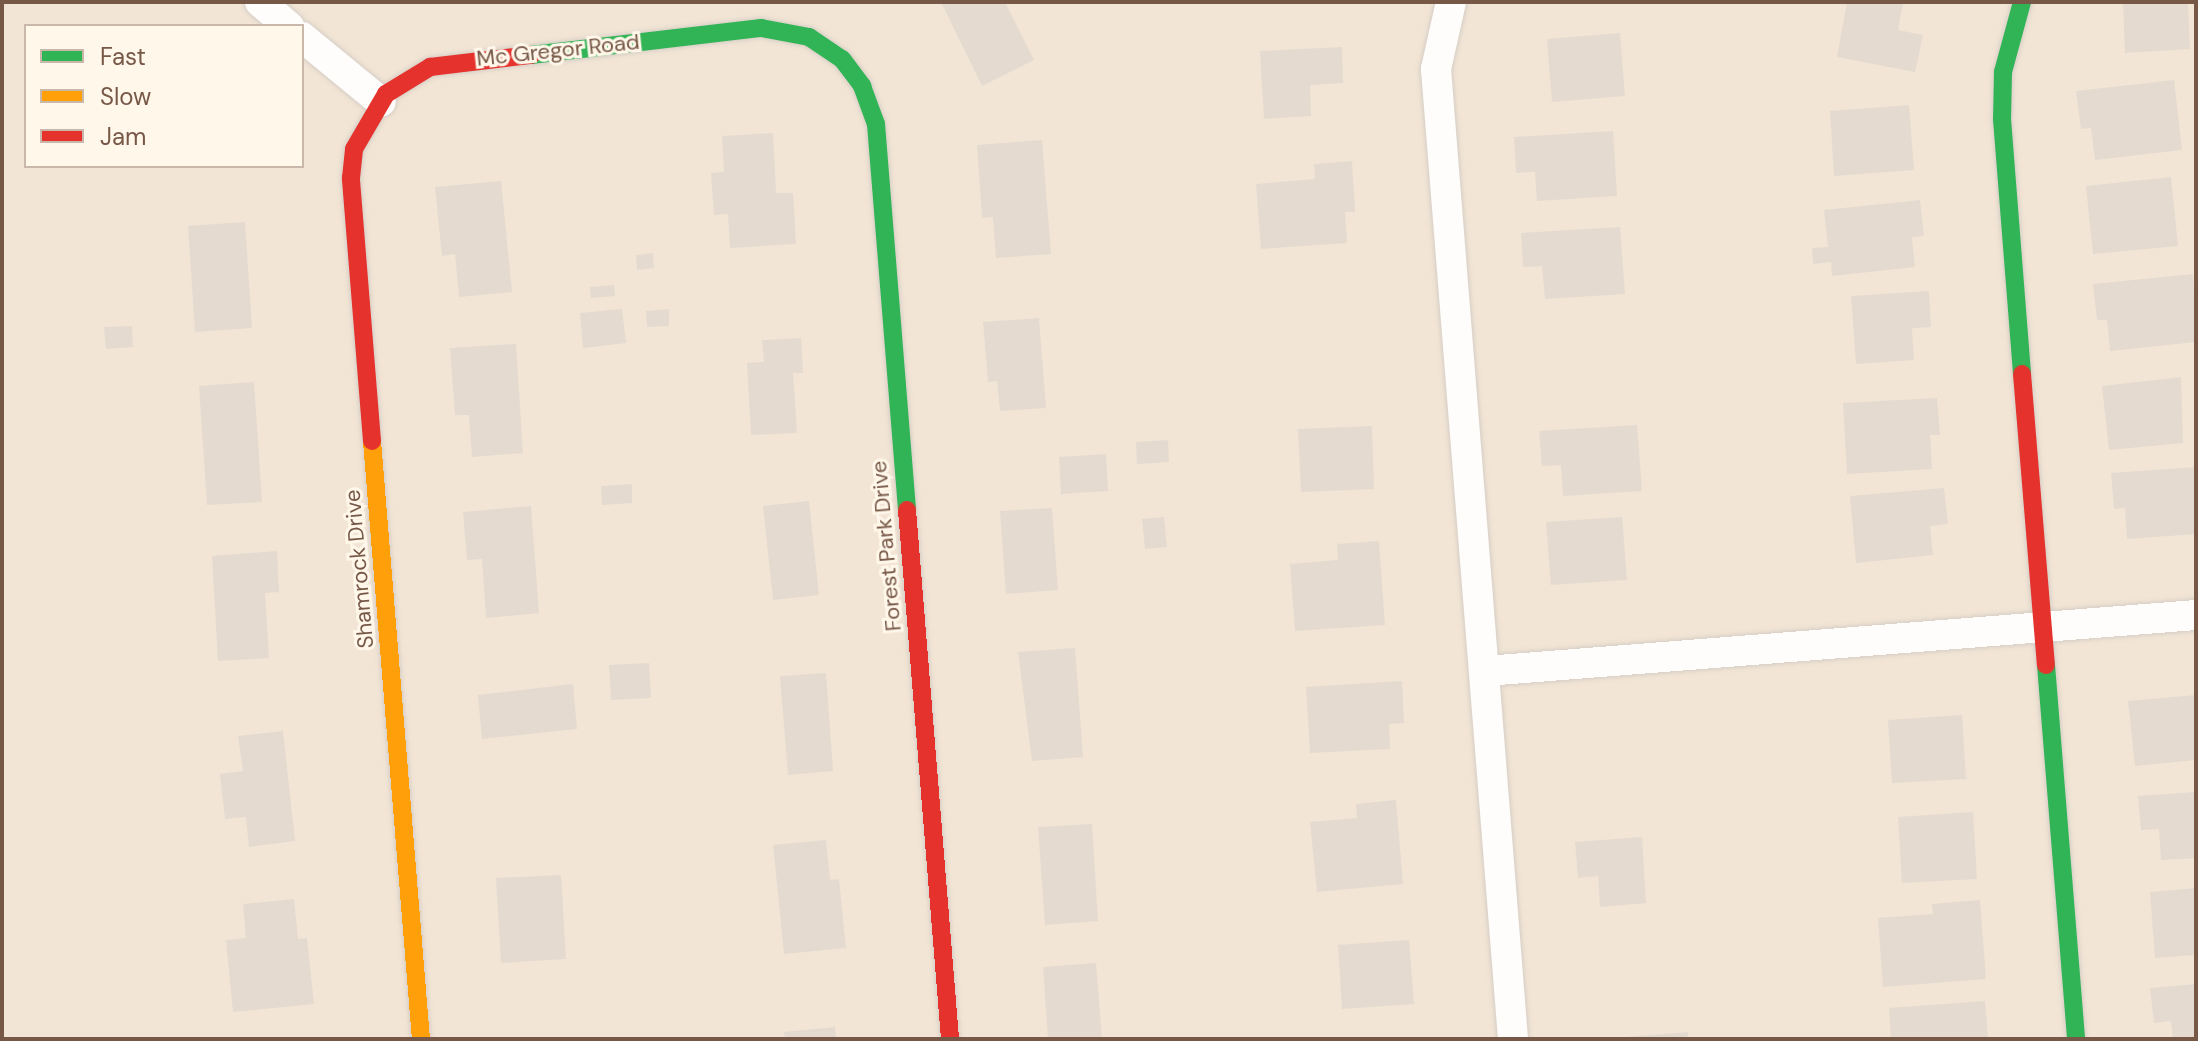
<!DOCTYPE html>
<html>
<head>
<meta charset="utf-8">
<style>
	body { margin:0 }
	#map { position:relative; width:2198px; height:1041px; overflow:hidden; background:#f8f2e8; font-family:"DM Sans",sans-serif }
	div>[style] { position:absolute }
	.residential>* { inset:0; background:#f2e5d5 }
	.building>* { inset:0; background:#e4dad0 }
	.roads { filter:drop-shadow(0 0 2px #d6cec6) drop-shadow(0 0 2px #d6cec6) }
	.street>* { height:30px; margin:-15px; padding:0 15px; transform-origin:15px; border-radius:15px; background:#fefdfc }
	.fast>* { height:18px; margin:-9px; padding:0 9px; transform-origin:9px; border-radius:9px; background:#30b455 }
	.slow>* { height:18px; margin:-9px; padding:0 9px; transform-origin:9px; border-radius:9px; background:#ff9f0a }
	.jam>* { height:18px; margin:-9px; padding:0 9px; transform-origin:9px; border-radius:9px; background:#e5322d }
	span { translate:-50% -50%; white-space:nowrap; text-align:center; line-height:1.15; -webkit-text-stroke:6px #fff7ea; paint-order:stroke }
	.street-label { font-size:22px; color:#775847 }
	.frame { position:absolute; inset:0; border:4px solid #775847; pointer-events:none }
	.legend { position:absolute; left:24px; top:24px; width:280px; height:144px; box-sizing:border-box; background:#fff7ea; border:2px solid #c9b7a9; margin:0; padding:10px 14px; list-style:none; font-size:24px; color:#775847 }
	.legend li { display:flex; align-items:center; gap:16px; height:40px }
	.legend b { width:40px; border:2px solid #c9b7a9 }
</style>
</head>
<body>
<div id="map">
	<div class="residential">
		<i style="clip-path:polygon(evenodd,2px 2px,2196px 2px,2196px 1039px,2px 1039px,2px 2px,26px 26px,302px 26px,302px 166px,26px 166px,26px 26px)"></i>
	</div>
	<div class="building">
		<i style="clip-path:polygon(941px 2px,1005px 2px,1034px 60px,982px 86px)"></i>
		<i style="clip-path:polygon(1847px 2px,1903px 2px,1898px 30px,1923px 35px,1915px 72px,1837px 57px)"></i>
		<i style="clip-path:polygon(2123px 2px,2188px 2px,2190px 49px,2125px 53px)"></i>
		<i style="clip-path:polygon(1620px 33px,1625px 96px,1552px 102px,1547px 39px)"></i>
		<i style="clip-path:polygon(1342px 47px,1343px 83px,1310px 85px,1311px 116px,1264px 119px,1260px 51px)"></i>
		<i style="clip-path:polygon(2174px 80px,2182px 150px,2095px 160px,2091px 128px,2081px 129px,2076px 91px)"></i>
		<i style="clip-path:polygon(1909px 105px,1914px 170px,1834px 176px,1830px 111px)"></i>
		<i style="clip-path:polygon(1613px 131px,1617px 196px,1537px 201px,1535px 172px,1516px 173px,1514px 137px)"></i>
		<i style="clip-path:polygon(773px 133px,776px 193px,793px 193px,796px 244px,730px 248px,728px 214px,714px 215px,711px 173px,724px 172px,722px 136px)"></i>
		<i style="clip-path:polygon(1042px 140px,1051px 254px,996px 258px,993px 217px,982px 218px,977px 145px)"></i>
		<i style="clip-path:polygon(1352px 161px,1355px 212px,1345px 212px,1347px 243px,1261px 249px,1256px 184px,1315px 179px,1314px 164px)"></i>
		<i style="clip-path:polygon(2171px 177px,2178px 246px,2093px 254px,2086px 186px)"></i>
		<i style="clip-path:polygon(501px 181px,512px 292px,459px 297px,455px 254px,442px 256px,435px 187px)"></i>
		<i style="clip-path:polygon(1920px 200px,1924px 236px,1912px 237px,1915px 267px,1832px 276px,1831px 262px,1813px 264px,1812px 248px,1828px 247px,1824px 210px)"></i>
		<i style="clip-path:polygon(245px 222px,252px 328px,195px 332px,188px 226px)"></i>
		<i style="clip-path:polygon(1620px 227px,1625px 294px,1545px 299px,1542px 266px,1523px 267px,1521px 233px)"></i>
		<i style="clip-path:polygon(653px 253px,654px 268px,637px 270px,636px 255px)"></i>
		<i style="clip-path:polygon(2193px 274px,2196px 342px,2110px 351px,2107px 320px,2097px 320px,2093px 284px)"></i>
		<i style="clip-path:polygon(614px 285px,615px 296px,591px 298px,590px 287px)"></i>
		<i style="clip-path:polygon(1929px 291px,1931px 327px,1912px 328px,1914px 360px,1856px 364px,1851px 296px)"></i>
		<i style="clip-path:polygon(622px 309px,626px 343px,583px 348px,580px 313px)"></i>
		<i style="clip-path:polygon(669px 309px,669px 326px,647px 327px,646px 311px)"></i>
		<i style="clip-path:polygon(1039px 318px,1046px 408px,1000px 411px,997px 381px,988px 382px,983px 322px)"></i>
		<i style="clip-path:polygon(132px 326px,133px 347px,106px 349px,104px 327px)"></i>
		<i style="clip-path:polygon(801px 338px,803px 373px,793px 373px,797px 433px,751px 435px,747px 363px,764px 362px,762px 340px)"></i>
		<i style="clip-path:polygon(516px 344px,523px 453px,472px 457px,469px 415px,455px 415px,450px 348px)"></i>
		<i style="clip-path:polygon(2181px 377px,2183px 443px,2109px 450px,2102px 386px)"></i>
		<i style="clip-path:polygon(254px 382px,262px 502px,207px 505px,199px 386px)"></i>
		<i style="clip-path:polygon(1937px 398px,1940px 435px,1930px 435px,1932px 469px,1847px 474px,1843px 403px)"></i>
		<i style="clip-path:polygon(1637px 425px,1642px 491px,1563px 496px,1561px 465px,1542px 466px,1539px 431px)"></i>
		<i style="clip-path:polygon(1372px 426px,1374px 489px,1301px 492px,1298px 429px)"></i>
		<i style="clip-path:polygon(1168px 440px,1169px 462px,1137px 464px,1136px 442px)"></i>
		<i style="clip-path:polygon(1106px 454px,1108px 491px,1061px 494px,1059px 457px)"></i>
		<i style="clip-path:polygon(2196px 467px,2196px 534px,2127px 539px,2125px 508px,2114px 509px,2111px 473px)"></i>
		<i style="clip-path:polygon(632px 484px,632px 503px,602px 505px,601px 486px)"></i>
		<i style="clip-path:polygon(1944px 488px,1948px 524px,1930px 526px,1933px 555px,1856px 563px,1850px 496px)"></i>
		<i style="clip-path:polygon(809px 501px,819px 595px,773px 600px,763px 506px)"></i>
		<i style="clip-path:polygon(531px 506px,539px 613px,486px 618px,482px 559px,467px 560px,463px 512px)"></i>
		<i style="clip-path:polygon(1052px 508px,1058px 590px,1006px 594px,1000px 511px)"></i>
		<i style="clip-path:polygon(1164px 517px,1167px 547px,1145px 549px,1142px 519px)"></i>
		<i style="clip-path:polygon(1622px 517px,1627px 580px,1551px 585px,1546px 522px)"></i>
		<i style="clip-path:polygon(1379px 541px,1385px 625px,1295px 631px,1290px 564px,1338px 560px,1337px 544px)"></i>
		<i style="clip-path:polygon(277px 551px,279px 592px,265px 593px,269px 658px,218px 661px,212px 556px)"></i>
		<i style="clip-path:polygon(1075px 648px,1083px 757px,1032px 761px,1018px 652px)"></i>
		<i style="clip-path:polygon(649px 663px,651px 698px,611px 700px,609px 665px)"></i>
		<i style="clip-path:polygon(826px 673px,833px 771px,788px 775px,780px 676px)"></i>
		<i style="clip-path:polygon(1402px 681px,1404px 723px,1389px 724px,1390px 749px,1310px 753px,1306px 687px)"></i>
		<i style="clip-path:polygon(573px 684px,577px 729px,482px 739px,478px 695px)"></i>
		<i style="clip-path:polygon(2196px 695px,2196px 760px,2135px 766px,2128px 701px)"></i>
		<i style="clip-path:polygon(1962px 715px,1966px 779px,1892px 783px,1888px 720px)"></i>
		<i style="clip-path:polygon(283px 731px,295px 841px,249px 847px,246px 817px,225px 819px,220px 774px,243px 771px,238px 736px)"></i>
		<i style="clip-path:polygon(2196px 792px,2196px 858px,2161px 860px,2159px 829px,2141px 830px,2138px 796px)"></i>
		<i style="clip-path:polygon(1396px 800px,1403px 884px,1317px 892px,1310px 822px,1357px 818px,1356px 804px)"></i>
		<i style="clip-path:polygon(1973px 812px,1977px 879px,1902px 883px,1898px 817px)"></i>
		<i style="clip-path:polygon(1092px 824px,1098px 921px,1045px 925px,1038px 827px)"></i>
		<i style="clip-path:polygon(1642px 837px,1646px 903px,1600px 907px,1598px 876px,1578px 878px,1575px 842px)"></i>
		<i style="clip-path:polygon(826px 840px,830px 880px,839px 879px,846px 948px,784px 954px,773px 845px)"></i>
		<i style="clip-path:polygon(561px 875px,566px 959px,501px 963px,496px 878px)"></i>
		<i style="clip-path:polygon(2196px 888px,2196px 955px,2155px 958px,2150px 892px)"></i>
		<i style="clip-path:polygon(294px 899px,298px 939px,307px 938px,314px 1004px,233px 1012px,226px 940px,246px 938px,243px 904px)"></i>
		<i style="clip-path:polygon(1980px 900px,1986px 979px,1883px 987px,1878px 918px,1933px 914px,1932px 904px)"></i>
		<i style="clip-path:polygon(1409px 940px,1414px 1004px,1342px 1009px,1338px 945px)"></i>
		<i style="clip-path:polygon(1096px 963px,1102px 1039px,1048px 1039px,1043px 967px)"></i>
		<i style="clip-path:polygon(2196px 984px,2196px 1039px,2173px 1039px,2171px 1021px,2154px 1023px,2150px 988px)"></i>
		<i style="clip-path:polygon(1985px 1001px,1988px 1039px,1891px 1039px,1889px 1008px)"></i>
		<i style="clip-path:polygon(835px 1027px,836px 1039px,785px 1039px,784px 1032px)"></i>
		<i style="clip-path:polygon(1688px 1032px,1688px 1039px,1624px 1039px,1624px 1037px)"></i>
	</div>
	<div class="roads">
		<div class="street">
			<i style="left:260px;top:2px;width:38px;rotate:40deg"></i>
			<i style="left:1451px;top:2px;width:69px;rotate:102.6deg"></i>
			<i style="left:1436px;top:69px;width:973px;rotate:85.46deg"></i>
			<i style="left:302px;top:37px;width:102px;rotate:39.4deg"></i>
			<i style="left:1486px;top:671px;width:712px;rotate:-4.51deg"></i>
		</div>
		<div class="fast">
			<i style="left:2022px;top:2px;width:73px;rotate:105.2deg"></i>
			<i style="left:2003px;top:72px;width:47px;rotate:91.2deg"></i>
			<i style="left:2002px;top:119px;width:256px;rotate:85.5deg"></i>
			<i style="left:531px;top:55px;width:232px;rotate:-6.7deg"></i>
			<i style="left:761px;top:28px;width:49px;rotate:10.6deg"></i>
			<i style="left:809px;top:37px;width:40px;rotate:34deg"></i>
			<i style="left:842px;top:59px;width:34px;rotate:53deg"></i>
			<i style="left:862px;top:86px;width:40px;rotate:69.8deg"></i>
			<i style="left:876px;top:124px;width:387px;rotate:85.4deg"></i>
			<i style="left:2046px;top:665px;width:375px;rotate:85.4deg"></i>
		</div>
		<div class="slow">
			<i style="left:372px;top:441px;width:600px;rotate:85.32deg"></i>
		</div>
		<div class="jam">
			<i style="left:2022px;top:374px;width:292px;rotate:85.3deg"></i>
			<i style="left:372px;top:441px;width:264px;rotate:-94.6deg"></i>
			<i style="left:351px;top:178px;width:29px;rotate:-84deg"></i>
			<i style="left:354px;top:149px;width:64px;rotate:-59.8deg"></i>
			<i style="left:386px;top:94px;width:52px;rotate:-31.5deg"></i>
			<i style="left:430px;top:67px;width:102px;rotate:-6.8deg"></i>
			<i style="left:907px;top:510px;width:531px;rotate:85.35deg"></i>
		</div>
	</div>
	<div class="street-label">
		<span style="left:558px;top:50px;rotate:-6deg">Mc Gregor Road</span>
		<span style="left:886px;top:546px;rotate:-95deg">Forest Park Drive</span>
		<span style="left:359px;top:569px;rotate:-95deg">Shamrock Drive</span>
	</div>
	<div class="frame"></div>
	<ul class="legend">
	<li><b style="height:10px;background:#30b455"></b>Fast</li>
	<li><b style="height:10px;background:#ff9f0a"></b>Slow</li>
	<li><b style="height:10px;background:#e5322d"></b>Jam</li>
	</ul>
</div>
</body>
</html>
